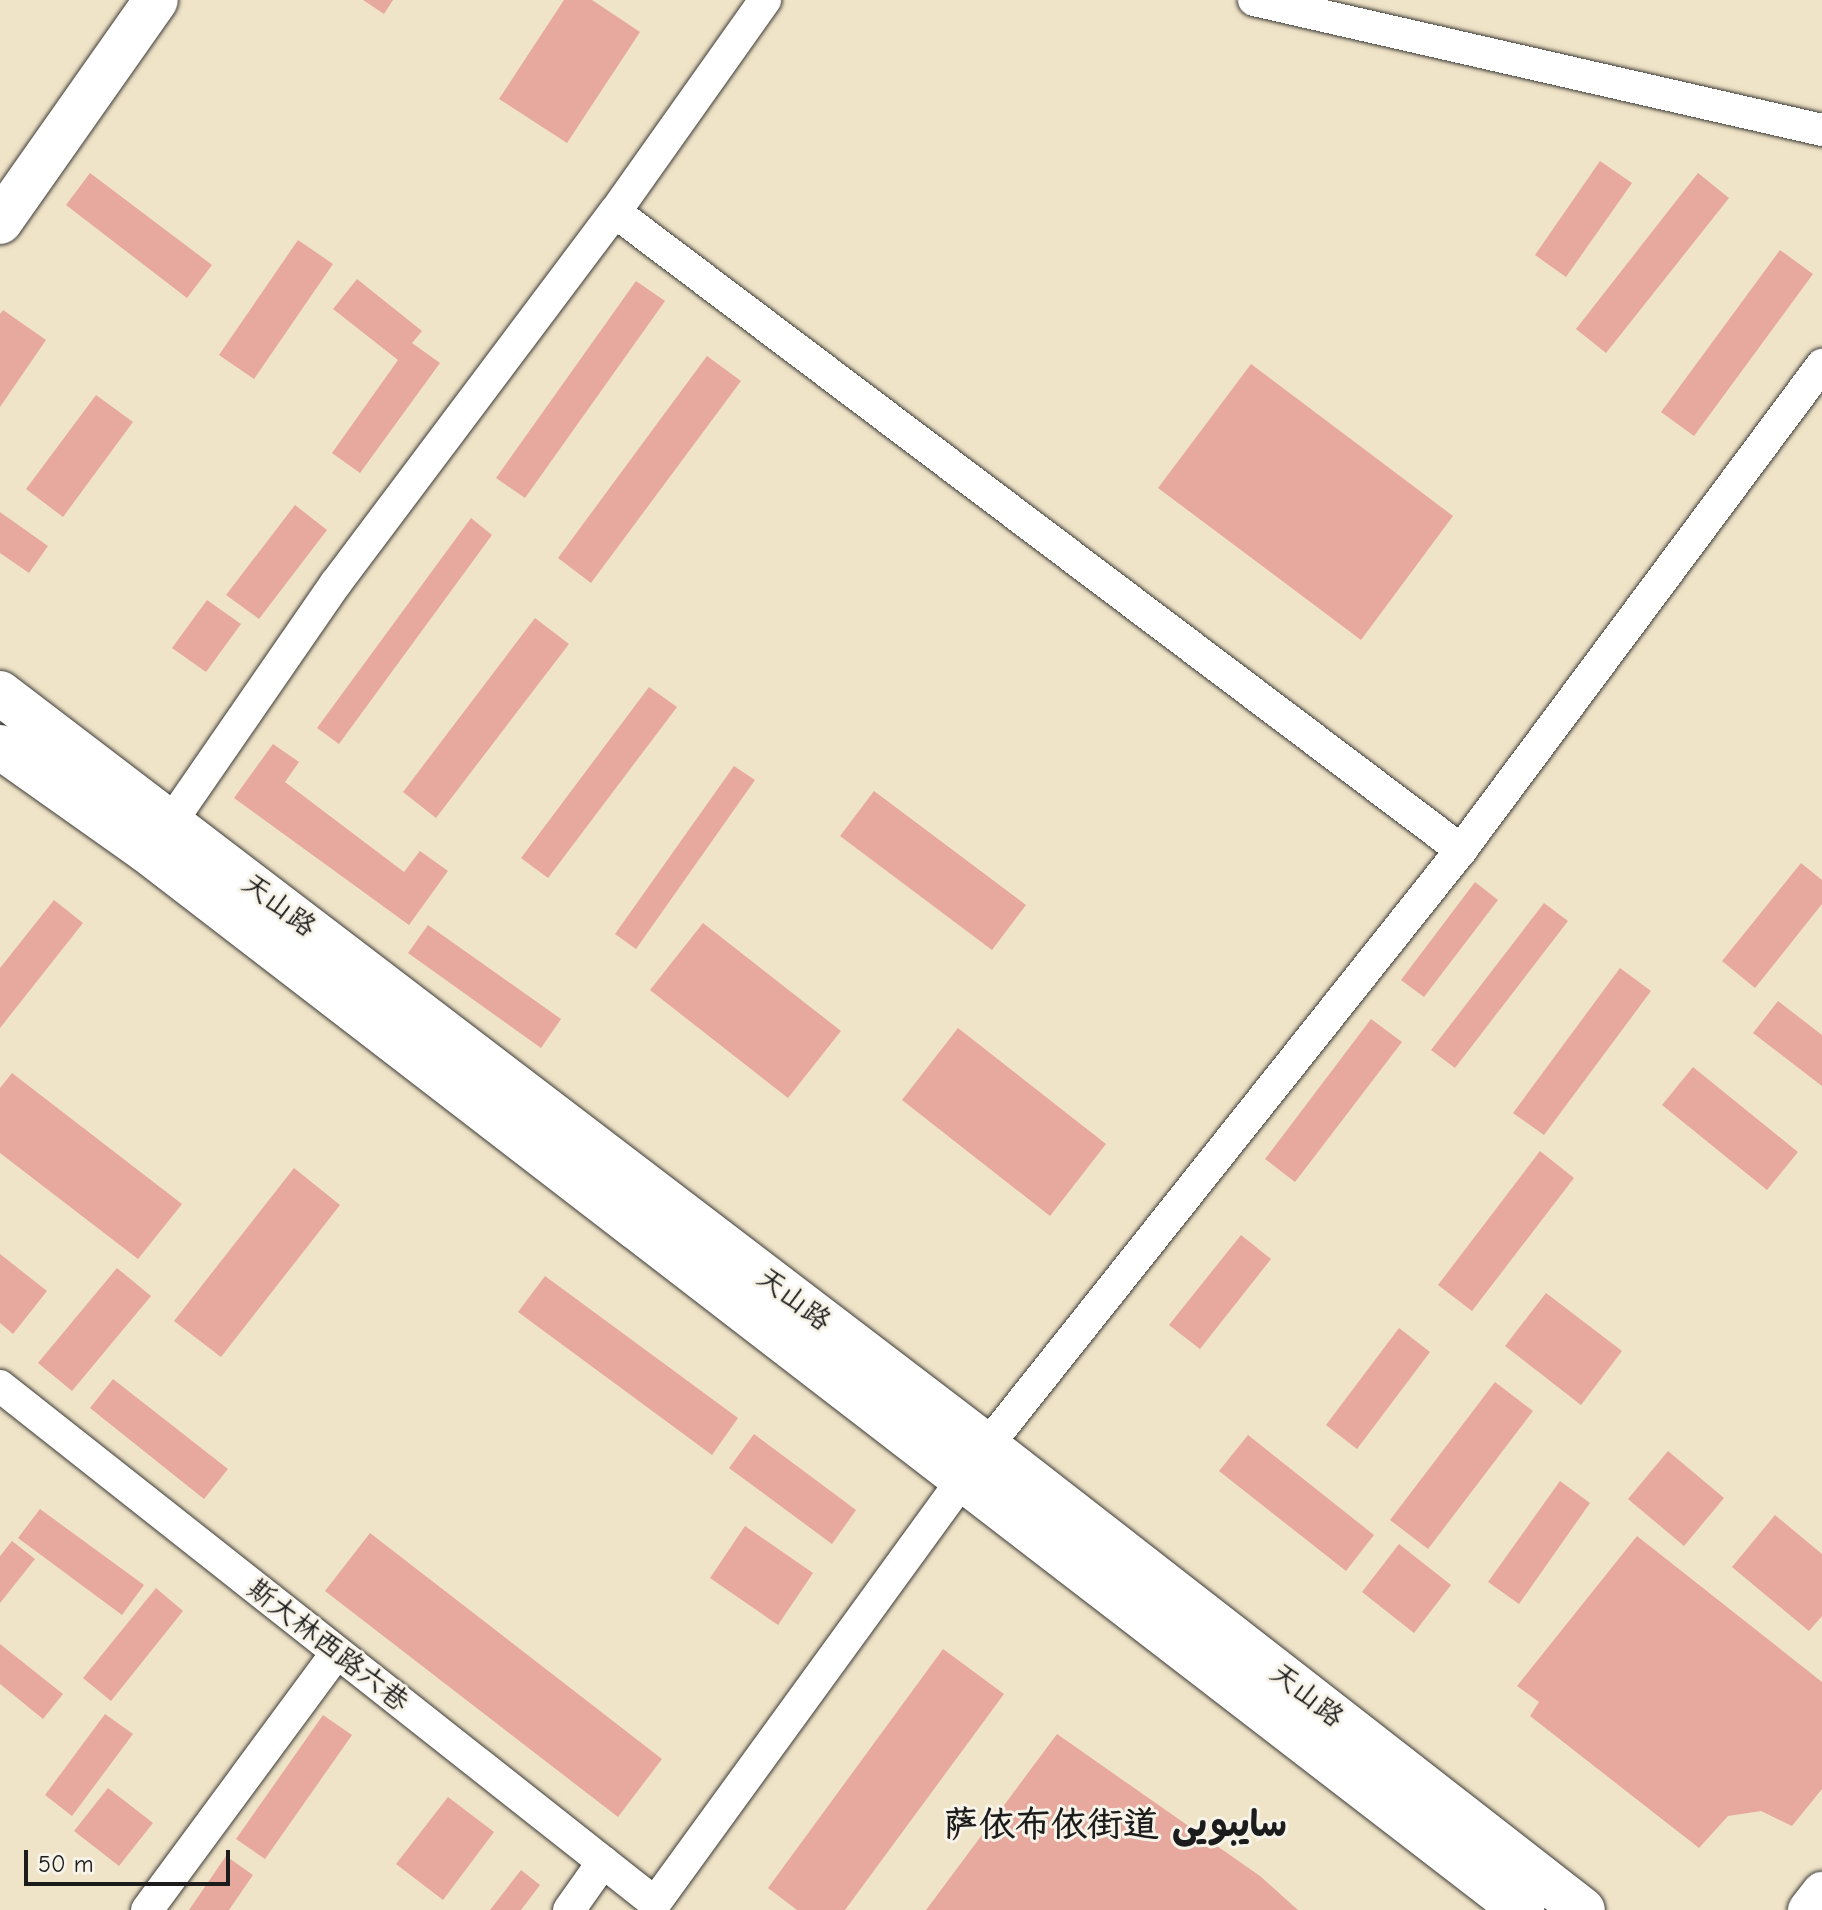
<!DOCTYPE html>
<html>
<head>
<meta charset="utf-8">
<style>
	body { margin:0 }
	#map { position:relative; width:1822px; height:1910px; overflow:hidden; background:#f0e4c8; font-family:"Comic Neue","Playpen Sans Arabic","LXGW WenKai TC",sans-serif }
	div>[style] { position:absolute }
	.building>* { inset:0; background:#e7a99d }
	.roads { filter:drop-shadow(0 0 2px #3c3a36) drop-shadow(0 0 2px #3c3a36) }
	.minor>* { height:32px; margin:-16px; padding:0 16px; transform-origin:16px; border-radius:16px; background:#fff }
	.tertiary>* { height:40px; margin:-20px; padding:0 20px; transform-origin:20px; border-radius:20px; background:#fff }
	.secondary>* { height:44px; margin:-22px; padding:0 22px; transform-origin:22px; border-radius:22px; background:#fff }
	span { translate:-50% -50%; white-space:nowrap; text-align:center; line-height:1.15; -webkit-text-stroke:6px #f7f3e8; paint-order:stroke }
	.street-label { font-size:28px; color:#1c1c1c }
	.district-label { font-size:36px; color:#1c1c1c; font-weight:700 }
	.scale { position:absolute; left:24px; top:1850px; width:206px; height:36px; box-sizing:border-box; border:4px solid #1c1c1c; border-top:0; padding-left:10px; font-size:24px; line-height:28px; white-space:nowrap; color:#1c1c1c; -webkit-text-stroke:6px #f7f3e8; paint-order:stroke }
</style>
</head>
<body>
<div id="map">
	<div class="building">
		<i style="clip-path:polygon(363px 0,393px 0,384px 14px)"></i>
		<i style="clip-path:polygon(564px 0,592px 0,640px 32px,567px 143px,499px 99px)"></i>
		<i style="clip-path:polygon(1600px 161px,1632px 183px,1566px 277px,1535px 255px)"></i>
		<i style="clip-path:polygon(90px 173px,212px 265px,187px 298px,66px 205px)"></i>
		<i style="clip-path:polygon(1698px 173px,1729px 198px,1606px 353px,1576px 329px)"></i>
		<i style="clip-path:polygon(298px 240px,333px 264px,254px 379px,219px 355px)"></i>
		<i style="clip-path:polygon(1780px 250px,1813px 274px,1694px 436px,1661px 412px)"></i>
		<i style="clip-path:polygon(357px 279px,422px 331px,412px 343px,440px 363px,360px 473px,332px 453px,398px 360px,333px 309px)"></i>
		<i style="clip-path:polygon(636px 281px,665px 301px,525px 498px,496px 478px)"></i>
		<i style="clip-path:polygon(3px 310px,46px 340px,0 407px,0 314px)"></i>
		<i style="clip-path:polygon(707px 356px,741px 381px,591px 583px,558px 558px)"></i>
		<i style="clip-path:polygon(1251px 364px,1453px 516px,1361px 640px,1158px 488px)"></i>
		<i style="clip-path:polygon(96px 395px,133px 422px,63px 517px,26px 489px)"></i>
		<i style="clip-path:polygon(295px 505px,327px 530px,259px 619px,226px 595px)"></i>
		<i style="clip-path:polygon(0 512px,48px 546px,29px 573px,0 553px)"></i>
		<i style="clip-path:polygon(471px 518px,492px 535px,339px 744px,317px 728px)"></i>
		<i style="clip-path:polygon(207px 600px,241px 624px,206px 672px,172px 648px)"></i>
		<i style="clip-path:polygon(535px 618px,569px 644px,436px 818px,403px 792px)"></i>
		<i style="clip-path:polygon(649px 687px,677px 707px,548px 878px,521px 858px)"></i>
		<i style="clip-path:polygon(273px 744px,299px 762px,285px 782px,404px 872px,420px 851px,448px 871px,409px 925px,234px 798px)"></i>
		<i style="clip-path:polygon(734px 766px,755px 780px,636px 949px,615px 934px)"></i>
		<i style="clip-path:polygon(874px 791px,1026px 905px,992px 950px,840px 836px)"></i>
		<i style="clip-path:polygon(1801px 863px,1822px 880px,1822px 904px,1755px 988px,1722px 961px)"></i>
		<i style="clip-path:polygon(1475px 882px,1498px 900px,1424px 997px,1401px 980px)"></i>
		<i style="clip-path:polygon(54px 900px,83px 923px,0 1028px,0 968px)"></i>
		<i style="clip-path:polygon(1544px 903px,1568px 921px,1455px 1068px,1431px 1050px)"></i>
		<i style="clip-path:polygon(703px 923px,841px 1031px,788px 1098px,650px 990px)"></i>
		<i style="clip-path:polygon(428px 925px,561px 1019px,541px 1048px,408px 953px)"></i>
		<i style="clip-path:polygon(1620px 968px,1651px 991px,1544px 1135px,1513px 1113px)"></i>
		<i style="clip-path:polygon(1778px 1001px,1822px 1035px,1822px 1086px,1753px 1033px)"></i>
		<i style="clip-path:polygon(1371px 1019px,1402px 1042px,1295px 1182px,1265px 1159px)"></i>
		<i style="clip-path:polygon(958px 1028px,1106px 1144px,1050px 1216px,902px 1100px)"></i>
		<i style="clip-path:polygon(1693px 1067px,1798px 1152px,1767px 1190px,1662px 1105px)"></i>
		<i style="clip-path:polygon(12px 1073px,182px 1204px,138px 1259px,0 1153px,0 1088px)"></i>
		<i style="clip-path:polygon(1540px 1151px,1574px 1178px,1472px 1311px,1438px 1285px)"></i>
		<i style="clip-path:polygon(294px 1168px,340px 1205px,221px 1357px,174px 1321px)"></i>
		<i style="clip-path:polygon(1241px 1235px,1271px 1259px,1200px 1349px,1169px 1325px)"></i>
		<i style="clip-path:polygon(0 1254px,47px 1291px,13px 1334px,0 1323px)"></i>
		<i style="clip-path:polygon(117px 1268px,151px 1296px,72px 1391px,38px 1363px)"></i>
		<i style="clip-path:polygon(545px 1276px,738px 1418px,712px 1455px,518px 1312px)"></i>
		<i style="clip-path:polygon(1546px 1293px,1622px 1351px,1581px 1405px,1505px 1346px)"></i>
		<i style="clip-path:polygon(1399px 1328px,1430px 1352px,1357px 1449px,1326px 1425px)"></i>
		<i style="clip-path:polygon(113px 1379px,228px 1469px,204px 1499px,90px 1408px)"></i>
		<i style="clip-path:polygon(1495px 1382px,1533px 1411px,1428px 1549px,1390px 1520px)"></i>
		<i style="clip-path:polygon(754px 1434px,856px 1510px,832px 1544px,729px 1468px)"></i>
		<i style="clip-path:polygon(1248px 1435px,1374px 1535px,1346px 1571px,1219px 1471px)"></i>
		<i style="clip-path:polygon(1668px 1451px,1724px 1498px,1684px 1546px,1628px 1499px)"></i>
		<i style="clip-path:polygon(1560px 1481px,1590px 1503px,1519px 1604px,1488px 1582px)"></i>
		<i style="clip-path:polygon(40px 1509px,144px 1585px,122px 1615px,18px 1538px)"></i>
		<i style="clip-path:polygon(1775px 1515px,1822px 1554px,1822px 1616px,1809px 1631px,1732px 1567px)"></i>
		<i style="clip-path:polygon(745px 1526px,813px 1573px,778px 1625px,710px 1578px)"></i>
		<i style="clip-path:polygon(370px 1533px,662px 1759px,618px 1817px,325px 1591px)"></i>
		<i style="clip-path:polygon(1637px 1536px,1822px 1682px,1822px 1789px,1792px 1826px,1761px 1811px,1728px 1816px,1699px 1848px,1530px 1716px,1539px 1702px,1517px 1686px)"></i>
		<i style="clip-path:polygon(12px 1541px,35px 1559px,0 1603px,0 1556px)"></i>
		<i style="clip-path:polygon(1399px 1544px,1451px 1585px,1414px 1633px,1362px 1592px)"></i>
		<i style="clip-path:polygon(156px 1588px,183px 1611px,111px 1701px,83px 1678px)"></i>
		<i style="clip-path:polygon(0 1644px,63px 1694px,43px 1719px,0 1684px)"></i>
		<i style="clip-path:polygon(943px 1649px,1004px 1694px,845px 1910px,797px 1910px,768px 1888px)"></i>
		<i style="clip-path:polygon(105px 1714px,133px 1734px,72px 1816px,45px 1795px)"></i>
		<i style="clip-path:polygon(323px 1715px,352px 1735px,265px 1859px,236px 1839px)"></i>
		<i style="clip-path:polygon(1057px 1734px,1260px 1876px,1298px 1910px,926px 1910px)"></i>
		<i style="clip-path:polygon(108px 1788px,153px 1823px,119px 1866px,74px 1831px)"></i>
		<i style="clip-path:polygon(448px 1797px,494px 1832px,443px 1900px,396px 1864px)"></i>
		<i style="clip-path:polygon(226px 1856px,253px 1875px,229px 1910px,189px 1910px)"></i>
		<i style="clip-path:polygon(521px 1870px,540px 1885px,521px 1910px,490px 1910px)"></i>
	</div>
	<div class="roads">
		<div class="minor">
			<i style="left:1254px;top:0;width:583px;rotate:12.89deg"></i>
			<i style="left:615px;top:212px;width:1060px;rotate:37.02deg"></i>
			<i style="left:171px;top:822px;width:290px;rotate:-55.4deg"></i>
			<i style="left:336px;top:583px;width:464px;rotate:-53.1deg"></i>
			<i style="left:615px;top:212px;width:260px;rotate:-54.7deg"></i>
			<i style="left:0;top:1386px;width:834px;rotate:38.28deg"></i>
			<i style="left:655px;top:1903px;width:565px;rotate:-54deg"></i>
			<i style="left:987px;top:1446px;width:762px;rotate:-51.5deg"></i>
			<i style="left:1461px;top:850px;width:605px;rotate:-53.34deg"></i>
			<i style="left:147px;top:1910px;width:320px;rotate:-53.6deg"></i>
			<i style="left:569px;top:1910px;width:59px;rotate:-54.7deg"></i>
		</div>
		<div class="tertiary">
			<i style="left:1808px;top:1910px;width:23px;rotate:-52deg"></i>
		</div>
		<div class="secondary">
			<i style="left:0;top:222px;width:271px;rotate:-54.9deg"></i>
			<i style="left:0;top:693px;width:1241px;rotate:37.34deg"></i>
			<i style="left:987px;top:1446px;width:755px;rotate:37.9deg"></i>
			<i style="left:0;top:747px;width:180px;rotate:35.3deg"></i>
			<i style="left:147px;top:851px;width:1736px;rotate:37.6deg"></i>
		</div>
	</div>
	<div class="street-label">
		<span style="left:279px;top:905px;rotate:37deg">天山路</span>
		<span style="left:794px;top:1299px;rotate:37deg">天山路</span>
		<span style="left:328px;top:1645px;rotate:38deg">斯大林西路六巷</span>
		<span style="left:1307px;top:1695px;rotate:38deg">天山路</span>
	</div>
	<div class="district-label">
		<span style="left:1115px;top:1825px">萨依布依街道 سايبويى</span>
	</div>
	<div class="scale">50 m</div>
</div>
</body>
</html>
